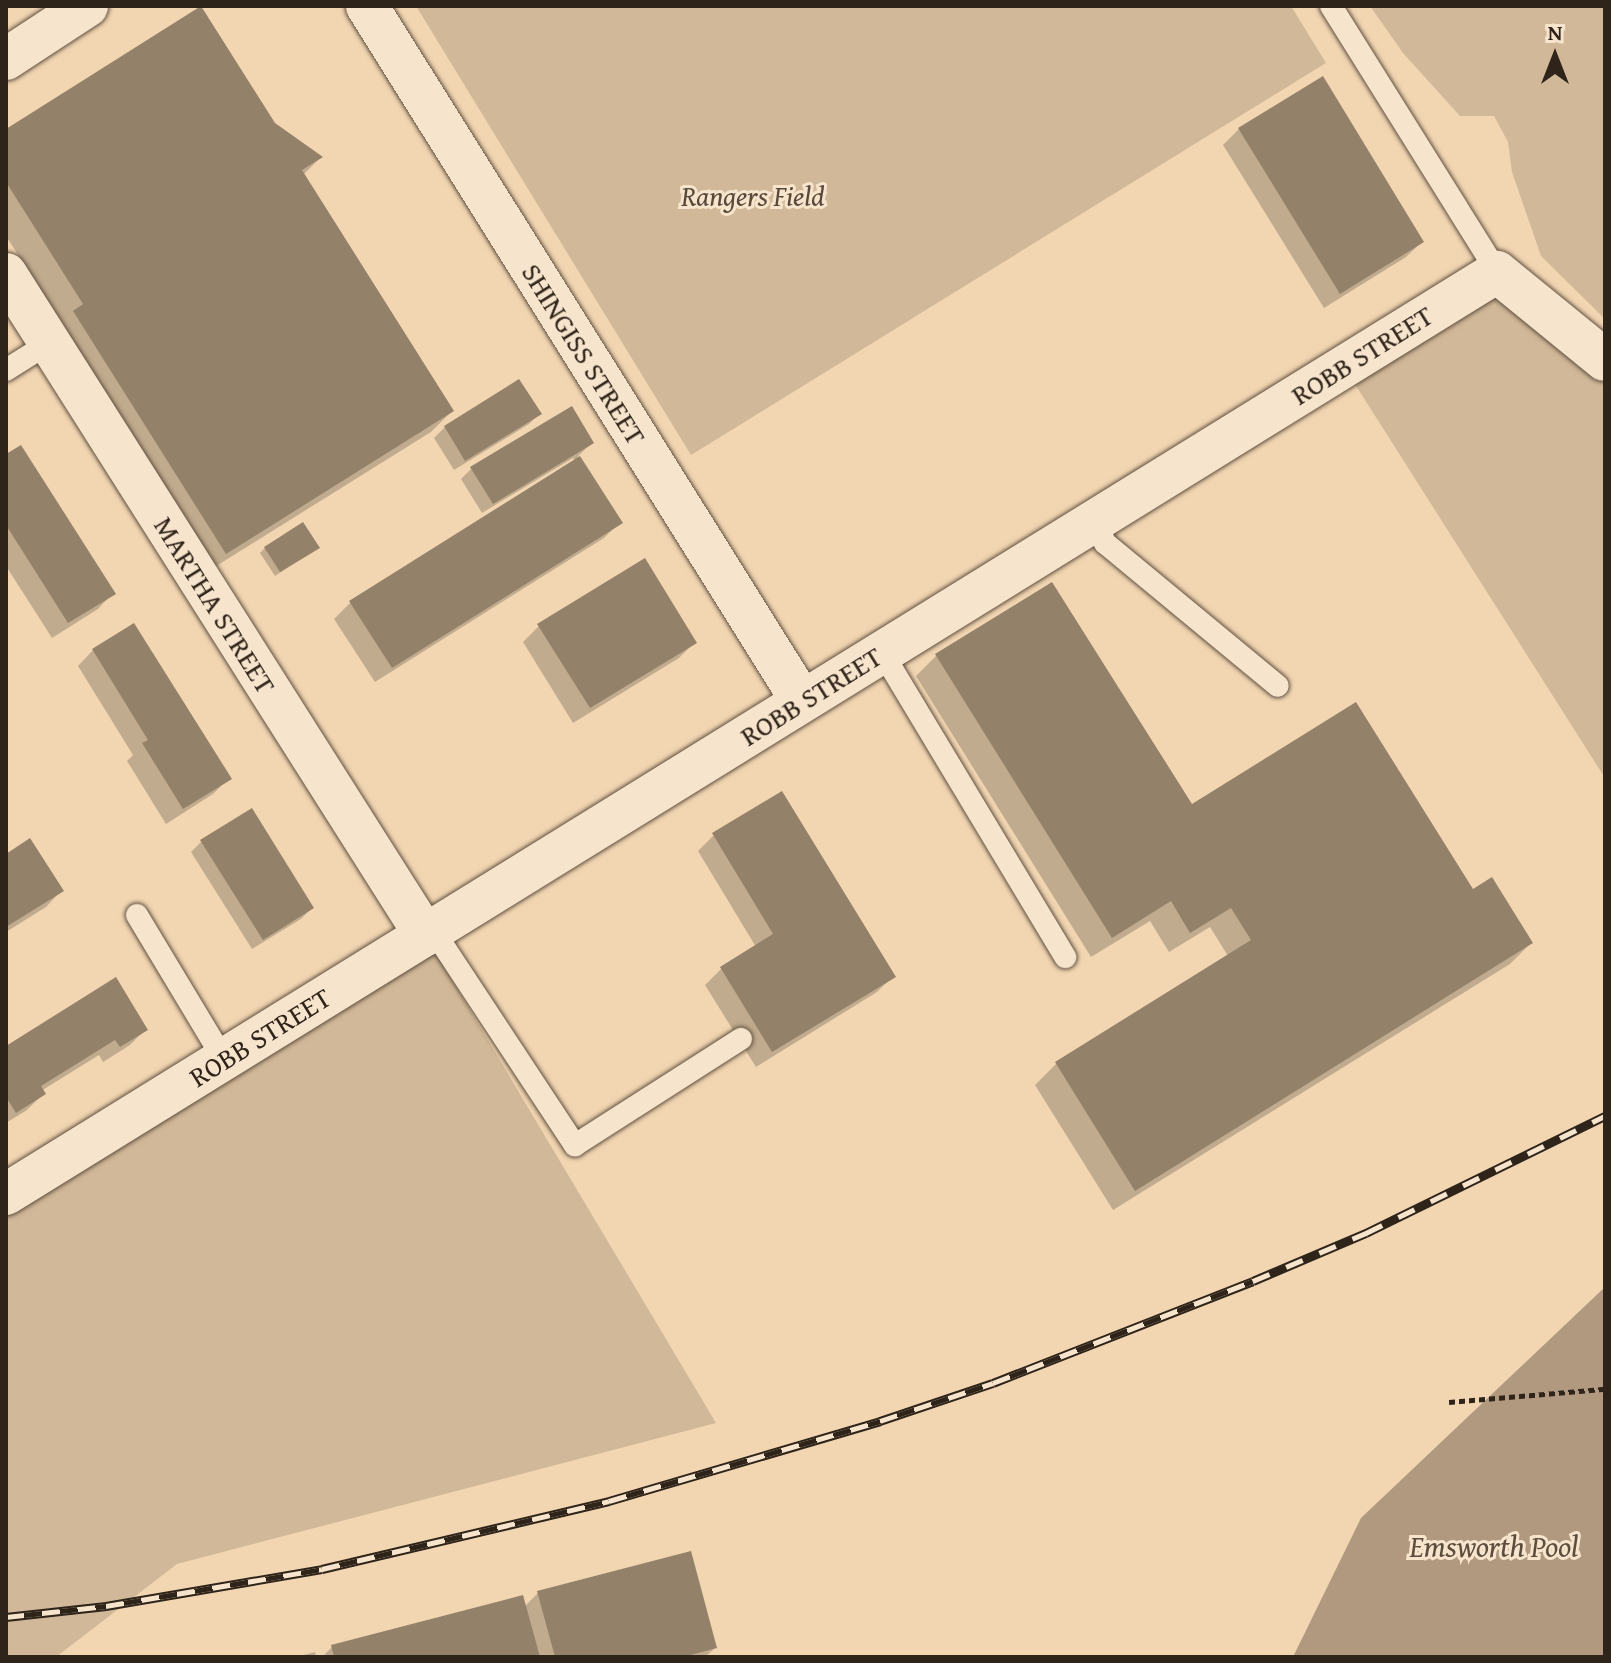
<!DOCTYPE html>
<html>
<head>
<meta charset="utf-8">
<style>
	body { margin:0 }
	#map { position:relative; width:1611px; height:1663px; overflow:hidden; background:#f2d6b2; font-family:"Gentium Book Plus",serif }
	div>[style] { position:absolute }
	.green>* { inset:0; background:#d1b898 }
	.water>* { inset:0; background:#b0997e }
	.shadow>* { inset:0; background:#0003 }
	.building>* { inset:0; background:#948169 }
	.path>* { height:5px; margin-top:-2.5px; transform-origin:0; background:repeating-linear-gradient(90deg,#2f241a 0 6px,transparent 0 10px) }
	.roads { filter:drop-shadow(0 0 2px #605040) drop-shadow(0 0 2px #605040) }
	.lane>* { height:22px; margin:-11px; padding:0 11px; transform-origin:11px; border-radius:11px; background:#f7e4cd }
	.street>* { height:42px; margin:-21px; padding:0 21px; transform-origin:21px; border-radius:21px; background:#f7e4cd }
	.rail>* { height:9px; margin-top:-4.5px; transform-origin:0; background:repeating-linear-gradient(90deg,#f7e4cd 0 18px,#2f241a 0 36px); box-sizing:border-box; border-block:2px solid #2f241a }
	span { translate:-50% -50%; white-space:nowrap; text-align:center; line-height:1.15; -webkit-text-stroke:6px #f7e4cd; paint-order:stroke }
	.park-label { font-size:28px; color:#58493a; font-style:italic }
	.street-label { font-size:28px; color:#2f241a }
	.water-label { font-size:30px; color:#5c4d3d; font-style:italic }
	.frame { position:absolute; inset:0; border:8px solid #2f241a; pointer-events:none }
	.north { position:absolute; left:1515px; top:16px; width:80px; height:80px; -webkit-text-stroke:6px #f7e4cd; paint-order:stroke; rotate:0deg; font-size:22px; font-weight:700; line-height:32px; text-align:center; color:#2f241a }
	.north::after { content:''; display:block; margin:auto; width:28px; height:36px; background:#2f241a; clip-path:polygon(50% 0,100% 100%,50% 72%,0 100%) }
</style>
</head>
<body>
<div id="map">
	<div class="green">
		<i style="clip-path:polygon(416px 6px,1291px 6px,1326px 63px,691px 455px)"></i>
		<i style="clip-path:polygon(1370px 6px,1605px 6px,1605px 319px,1541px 256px,1512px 172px,1508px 142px,1494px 116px,1460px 116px,1403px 53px)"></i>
		<i style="clip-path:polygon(1496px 278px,1605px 368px,1605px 778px,1346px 370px)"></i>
		<i style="clip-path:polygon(427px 938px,716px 1423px,177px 1564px,56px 1657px,6px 1657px,6px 1196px)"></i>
	</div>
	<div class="water">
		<i style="clip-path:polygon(1605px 1287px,1605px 1657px,1293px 1657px,1361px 1518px)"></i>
	</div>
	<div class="shadow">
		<i style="clip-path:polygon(273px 125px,320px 158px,303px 175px,452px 411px,431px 432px,205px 573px,62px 324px,6px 236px,6px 131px)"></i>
		<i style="clip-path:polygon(1239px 129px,1422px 242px,1406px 257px,1324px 308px,1223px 145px)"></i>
		<i style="clip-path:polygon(539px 414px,529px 424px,454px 470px,434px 438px,445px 427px)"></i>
		<i style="clip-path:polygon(592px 443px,578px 456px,620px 522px,604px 538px,375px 682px,334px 619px,350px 603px,575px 461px,573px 458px,482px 513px,461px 479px,471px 469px)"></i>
		<i style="clip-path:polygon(6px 457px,113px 593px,98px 609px,52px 638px,6px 566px)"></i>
		<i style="clip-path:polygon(265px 548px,312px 552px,275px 576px,260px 553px)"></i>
		<i style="clip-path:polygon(539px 626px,695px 642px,679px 658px,573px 723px,523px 642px)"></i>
		<i style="clip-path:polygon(93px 650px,229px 778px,213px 794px,166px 824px,127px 761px,133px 755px,78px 666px)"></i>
		<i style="clip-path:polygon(937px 655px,1191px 806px,1472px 891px,1531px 943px,1510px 964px,1113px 1210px,1035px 1085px,1056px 1064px,1228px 956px,1210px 927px,1169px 952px,1150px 921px,1091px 957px,916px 676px)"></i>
		<i style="clip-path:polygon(714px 835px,893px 976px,877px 992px,756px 1067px,705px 985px,721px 969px,756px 947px,698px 851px)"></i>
		<i style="clip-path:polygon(202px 841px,312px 908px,301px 919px,252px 949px,191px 852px)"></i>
		<i style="clip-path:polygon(6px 856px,61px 891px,46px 907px,6px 932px)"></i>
		<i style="clip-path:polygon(146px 1029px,130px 1045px,103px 1062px,99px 1055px,41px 1091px,43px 1094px,27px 1110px,6px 1123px,6px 1048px)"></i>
		<i style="clip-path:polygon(538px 1593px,715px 1648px,705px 1657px,322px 1657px,332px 1647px,524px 1607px)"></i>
		<i style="clip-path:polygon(315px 1652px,316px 1657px,296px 1657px)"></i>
	</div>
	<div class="building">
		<i style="clip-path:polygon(201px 6px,275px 123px,323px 157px,302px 170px,454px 411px,226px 554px,73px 311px,83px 304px,6px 182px,6px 129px)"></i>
		<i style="clip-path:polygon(1323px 76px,1424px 242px,1340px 294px,1238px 128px)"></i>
		<i style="clip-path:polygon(519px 379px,542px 414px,465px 461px,444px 426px)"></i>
		<i style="clip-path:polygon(572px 406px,594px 443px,493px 504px,470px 467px)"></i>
		<i style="clip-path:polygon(21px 445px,116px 594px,68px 623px,6px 525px,6px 454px)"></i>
		<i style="clip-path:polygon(580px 456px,623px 523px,392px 668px,349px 601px)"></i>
		<i style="clip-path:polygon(303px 522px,320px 548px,280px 572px,264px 547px)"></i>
		<i style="clip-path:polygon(645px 558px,697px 643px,590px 708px,537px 624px)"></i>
		<i style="clip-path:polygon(1052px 582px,1192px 804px,1356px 702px,1473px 889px,1492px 877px,1533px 943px,1135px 1191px,1055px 1062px,1251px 940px,1231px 908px,1190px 933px,1171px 901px,1112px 938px,935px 654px)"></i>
		<i style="clip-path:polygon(134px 623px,232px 779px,183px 809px,142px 743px,148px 740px,92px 649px)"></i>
		<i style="clip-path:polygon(782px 791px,896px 977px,772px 1052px,720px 967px,773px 934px,712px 833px)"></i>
		<i style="clip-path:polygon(252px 808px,314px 908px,263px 940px,200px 840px)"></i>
		<i style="clip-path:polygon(30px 838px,64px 891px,6px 927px,6px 854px)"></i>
		<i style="clip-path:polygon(116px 977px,148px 1030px,120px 1047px,115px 1040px,41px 1086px,46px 1094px,16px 1113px,6px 1097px,6px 1046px)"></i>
		<i style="clip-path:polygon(691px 1551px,717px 1648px,683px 1657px,555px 1657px,537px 1591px)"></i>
		<i style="clip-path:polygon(523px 1595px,540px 1657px,334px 1657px,331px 1645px)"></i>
	</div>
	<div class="path">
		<i style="left:1449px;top:1402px;width:157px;rotate:-4.8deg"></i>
	</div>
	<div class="roads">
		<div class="lane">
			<i style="left:1331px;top:6px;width:314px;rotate:58deg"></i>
			<i style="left:6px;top:370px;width:51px;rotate:-32.1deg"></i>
			<i style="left:1096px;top:520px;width:25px;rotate:69deg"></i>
			<i style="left:1105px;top:543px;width:224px;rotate:39.6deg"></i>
			<i style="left:882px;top:652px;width:356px;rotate:59deg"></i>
			<i style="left:137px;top:915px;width:169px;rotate:59deg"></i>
			<i style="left:433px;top:930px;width:258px;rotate:56.6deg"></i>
			<i style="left:575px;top:1145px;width:197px;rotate:-32.6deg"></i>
		</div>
		<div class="street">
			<i style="left:367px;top:6px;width:820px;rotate:57.96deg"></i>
			<i style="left:6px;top:59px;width:97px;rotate:-33.2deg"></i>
			<i style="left:6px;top:274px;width:783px;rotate:57.63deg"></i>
			<i style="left:6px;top:1194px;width:1753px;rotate:-31.73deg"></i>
			<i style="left:1497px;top:272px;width:139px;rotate:39.2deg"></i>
		</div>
	</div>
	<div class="rail">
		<i style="left:6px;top:1617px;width:101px;rotate:-6.3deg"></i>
		<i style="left:106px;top:1606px;width:219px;rotate:-9.7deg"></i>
		<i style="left:322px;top:1569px;width:295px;rotate:-13.3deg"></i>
		<i style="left:609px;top:1501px;width:283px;rotate:-16.4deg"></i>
		<i style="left:880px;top:1421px;width:119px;rotate:-18.6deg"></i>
		<i style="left:993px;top:1383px;width:279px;rotate:-21.4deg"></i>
		<i style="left:1253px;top:1281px;width:123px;rotate:-23deg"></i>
		<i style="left:1366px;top:1233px;width:266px;rotate:-26.1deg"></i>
	</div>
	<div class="park-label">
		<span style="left:753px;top:196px">Rangers Field</span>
	</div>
	<div class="street-label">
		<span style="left:584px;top:354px;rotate:58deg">SHINGISS STREET</span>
		<span style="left:1362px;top:355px;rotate:-32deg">ROBB STREET</span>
		<span style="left:215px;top:605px;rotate:58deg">MARTHA STREET</span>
		<span style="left:811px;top:696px;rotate:-32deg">ROBB STREET</span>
		<span style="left:260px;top:1037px;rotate:-32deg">ROBB STREET</span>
	</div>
	<div class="water-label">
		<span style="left:1494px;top:1546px">Emsworth Pool</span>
	</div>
	<div class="frame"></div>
	<div class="north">N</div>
</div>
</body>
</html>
